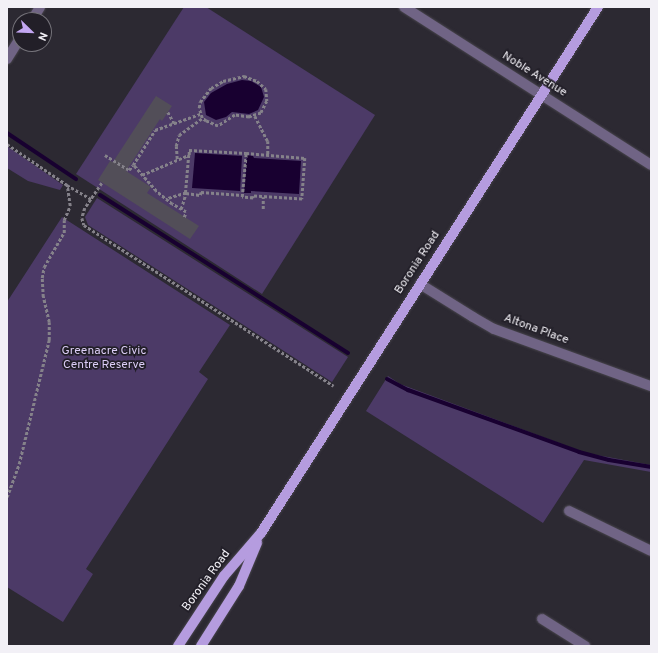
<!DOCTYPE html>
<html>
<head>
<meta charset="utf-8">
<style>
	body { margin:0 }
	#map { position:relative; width:658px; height:653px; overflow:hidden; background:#2c2932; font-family:Overpass,sans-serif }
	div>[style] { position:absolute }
	.green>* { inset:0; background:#4c3a67 }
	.water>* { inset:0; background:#180030 }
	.stream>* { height:4px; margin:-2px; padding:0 2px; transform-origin:2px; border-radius:2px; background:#180030 }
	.building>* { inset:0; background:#524e58 }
	.path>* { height:2.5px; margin-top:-1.25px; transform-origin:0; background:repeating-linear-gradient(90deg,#85828a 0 3px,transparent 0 5px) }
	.roads { filter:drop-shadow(0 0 1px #48454d) drop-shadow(0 0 1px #48454d) }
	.minor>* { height:10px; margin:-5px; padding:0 5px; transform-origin:5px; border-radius:5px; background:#706485 }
	.major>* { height:10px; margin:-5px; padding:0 5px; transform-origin:5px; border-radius:5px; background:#b59cdf }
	span { translate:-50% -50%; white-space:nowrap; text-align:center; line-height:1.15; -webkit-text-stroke:3.5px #221f28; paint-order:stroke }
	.street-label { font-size:12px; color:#f2f0f6 }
	.park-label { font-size:12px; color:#dbccf5 }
	.frame { position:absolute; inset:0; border:8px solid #f2f0f6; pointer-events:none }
	.north { position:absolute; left:12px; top:12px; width:40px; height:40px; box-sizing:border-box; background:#221f28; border:1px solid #75737a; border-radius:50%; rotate:113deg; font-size:11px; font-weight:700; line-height:16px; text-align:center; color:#f2f0f6 }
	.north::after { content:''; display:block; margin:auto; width:14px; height:18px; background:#c3a7f2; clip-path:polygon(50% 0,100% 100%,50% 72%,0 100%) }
</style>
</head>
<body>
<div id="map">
	<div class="green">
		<i style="clip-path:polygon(184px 7px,206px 7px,375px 115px,262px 294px,76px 174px)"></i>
		<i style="clip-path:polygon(7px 146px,63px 185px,60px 190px,28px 181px,7px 168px)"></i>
		<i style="clip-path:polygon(97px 198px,348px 357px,332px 382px,88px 225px,85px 217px)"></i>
		<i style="clip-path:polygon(62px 217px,230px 325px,199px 372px,208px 379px,86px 569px,93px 574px,63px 622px,7px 587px,7px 302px)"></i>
		<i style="clip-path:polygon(388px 376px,400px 384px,586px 453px,651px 465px,651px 472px,584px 460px,543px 523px,366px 411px)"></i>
	</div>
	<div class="water">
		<i style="clip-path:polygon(242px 80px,251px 81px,261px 87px,264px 97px,258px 110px,249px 114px,232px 112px,226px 117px,216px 120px,206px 115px,204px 102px,211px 93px,227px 84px)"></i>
		<i style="clip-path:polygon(195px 153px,242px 156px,240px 191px,192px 188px)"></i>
		<i style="clip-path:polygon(247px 155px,253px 156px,254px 158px,301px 161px,299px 194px,251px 191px,251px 193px,244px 193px)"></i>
	</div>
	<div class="stream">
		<i style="left:7px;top:133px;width:83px;rotate:33.7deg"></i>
		<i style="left:100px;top:195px;width:294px;rotate:32.5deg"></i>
		<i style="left:387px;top:379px;width:24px;rotate:28deg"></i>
		<i style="left:408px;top:390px;width:182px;rotate:19.9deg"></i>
		<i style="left:579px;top:452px;width:31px;rotate:15deg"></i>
		<i style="left:609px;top:460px;width:43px;rotate:9.5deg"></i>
	</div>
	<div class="building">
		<i style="clip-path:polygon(156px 96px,172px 106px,162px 121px,160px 119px,126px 171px,151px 187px,147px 193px,199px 226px,190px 239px,98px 180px,110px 161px,113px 162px)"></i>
	</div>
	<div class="path">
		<i style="left:244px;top:76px;width:14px;rotate:21deg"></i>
		<i style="left:257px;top:81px;width:12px;rotate:42deg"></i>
		<i style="left:266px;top:89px;width:12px;rotate:85deg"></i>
		<i style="left:267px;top:101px;width:13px;rotate:117deg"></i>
		<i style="left:261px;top:113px;width:13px;rotate:162deg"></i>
		<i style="left:249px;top:117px;width:14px;rotate:-172deg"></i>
		<i style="left:235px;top:115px;width:20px;rotate:147deg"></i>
		<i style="left:218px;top:126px;width:13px;rotate:-157deg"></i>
		<i style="left:206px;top:121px;width:5px;rotate:-143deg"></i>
		<i style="left:202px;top:118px;width:10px;rotate:-107deg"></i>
		<i style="left:199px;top:108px;width:6px;rotate:-81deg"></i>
		<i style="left:200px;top:102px;width:18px;rotate:-52deg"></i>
		<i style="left:211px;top:88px;width:14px;rotate:-30deg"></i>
		<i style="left:223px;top:81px;width:22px;rotate:-13deg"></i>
		<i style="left:168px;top:112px;width:13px;rotate:61deg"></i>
		<i style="left:255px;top:116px;width:28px;rotate:63deg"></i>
		<i style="left:268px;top:141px;width:14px;rotate:90deg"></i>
		<i style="left:7px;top:144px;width:73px;rotate:34.3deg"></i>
		<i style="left:67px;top:185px;width:28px;rotate:30deg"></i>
		<i style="left:105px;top:155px;width:28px;rotate:32deg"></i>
		<i style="left:129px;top:170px;width:6px;rotate:-51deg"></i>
		<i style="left:189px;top:155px;width:5px;rotate:-90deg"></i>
		<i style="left:189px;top:150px;width:57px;rotate:3deg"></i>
		<i style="left:246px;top:153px;width:59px;rotate:4.8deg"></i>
		<i style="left:305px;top:158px;width:41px;rotate:94.2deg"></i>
		<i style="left:302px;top:199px;width:49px;rotate:-176.5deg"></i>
		<i style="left:253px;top:196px;width:2px;rotate:90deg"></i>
		<i style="left:253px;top:198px;width:11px;rotate:-175deg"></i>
		<i style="left:242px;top:197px;width:44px;rotate:-84.8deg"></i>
		<i style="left:177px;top:159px;width:13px;rotate:-94deg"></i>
		<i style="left:176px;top:146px;width:11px;rotate:-75deg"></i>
		<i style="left:179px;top:135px;width:29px;rotate:-36deg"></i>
		<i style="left:142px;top:175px;width:51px;rotate:-23.1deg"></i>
		<i style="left:189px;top:155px;width:38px;rotate:95deg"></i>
		<i style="left:186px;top:193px;width:21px;rotate:163deg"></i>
		<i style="left:102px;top:183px;width:30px;rotate:124deg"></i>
		<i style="left:85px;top:208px;width:10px;rotate:107deg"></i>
		<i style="left:82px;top:218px;width:7px;rotate:74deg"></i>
		<i style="left:84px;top:225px;width:297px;rotate:32.8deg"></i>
		<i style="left:181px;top:209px;width:17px;rotate:-73deg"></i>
		<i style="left:186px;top:193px;width:14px;rotate:8deg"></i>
		<i style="left:200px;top:195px;width:3px;rotate:-72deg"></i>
		<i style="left:201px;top:192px;width:41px;rotate:4.2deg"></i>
		<i style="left:263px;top:209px;width:12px;rotate:-90deg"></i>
		<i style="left:184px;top:217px;width:5px;rotate:-68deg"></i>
		<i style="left:186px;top:212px;width:16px;rotate:-150deg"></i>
		<i style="left:172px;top:204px;width:21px;rotate:-141deg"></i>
		<i style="left:156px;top:191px;width:35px;rotate:-131deg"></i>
		<i style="left:133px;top:165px;width:41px;rotate:-57.8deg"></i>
		<i style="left:155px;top:130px;width:48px;rotate:-19.6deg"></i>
		<i style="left:7px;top:497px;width:35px;rotate:-70deg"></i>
		<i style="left:19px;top:464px;width:128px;rotate:-76.4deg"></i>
		<i style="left:49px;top:340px;width:18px;rotate:-90deg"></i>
		<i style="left:49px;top:322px;width:26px;rotate:-103deg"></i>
		<i style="left:43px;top:297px;width:19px;rotate:-93deg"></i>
		<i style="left:42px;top:278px;width:11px;rotate:-80deg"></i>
		<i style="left:44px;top:267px;width:39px;rotate:-60deg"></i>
		<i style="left:64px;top:233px;width:13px;rotate:-90deg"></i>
		<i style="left:64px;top:220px;width:15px;rotate:-67deg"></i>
		<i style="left:70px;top:206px;width:21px;rotate:-98deg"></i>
	</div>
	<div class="roads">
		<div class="minor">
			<i style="left:404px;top:7px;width:293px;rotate:32.6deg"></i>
			<i style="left:32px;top:20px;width:15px;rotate:-58deg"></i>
			<i style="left:7px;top:59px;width:25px;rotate:-58deg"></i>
			<i style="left:420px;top:284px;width:62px;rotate:31.9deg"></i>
			<i style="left:473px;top:317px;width:24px;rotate:30deg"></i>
			<i style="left:494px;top:329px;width:167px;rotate:20deg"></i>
			<i style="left:569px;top:511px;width:91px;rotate:26deg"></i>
			<i style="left:542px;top:619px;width:51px;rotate:32.1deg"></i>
		</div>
		<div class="major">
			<i style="left:178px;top:646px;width:84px;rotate:-56.7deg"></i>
			<i style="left:224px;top:576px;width:57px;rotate:-49.3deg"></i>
			<i style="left:261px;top:533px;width:625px;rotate:-57.35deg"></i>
			<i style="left:201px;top:646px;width:71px;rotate:-57.7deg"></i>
			<i style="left:239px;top:586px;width:47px;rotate:-67.3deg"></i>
		</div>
	</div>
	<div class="street-label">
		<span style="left:534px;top:75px;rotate:32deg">Noble Avenue</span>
		<span style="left:418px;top:263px;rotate:-57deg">Boronia Road</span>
		<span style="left:536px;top:330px;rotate:20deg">Altona Place</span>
		<span style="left:207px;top:581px;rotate:-54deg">Boronia Road</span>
	</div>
	<div class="park-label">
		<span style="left:104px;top:359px">Greenacre Civic<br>Centre Reserve</span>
	</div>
	<div class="frame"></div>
	<div class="north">N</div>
</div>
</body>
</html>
